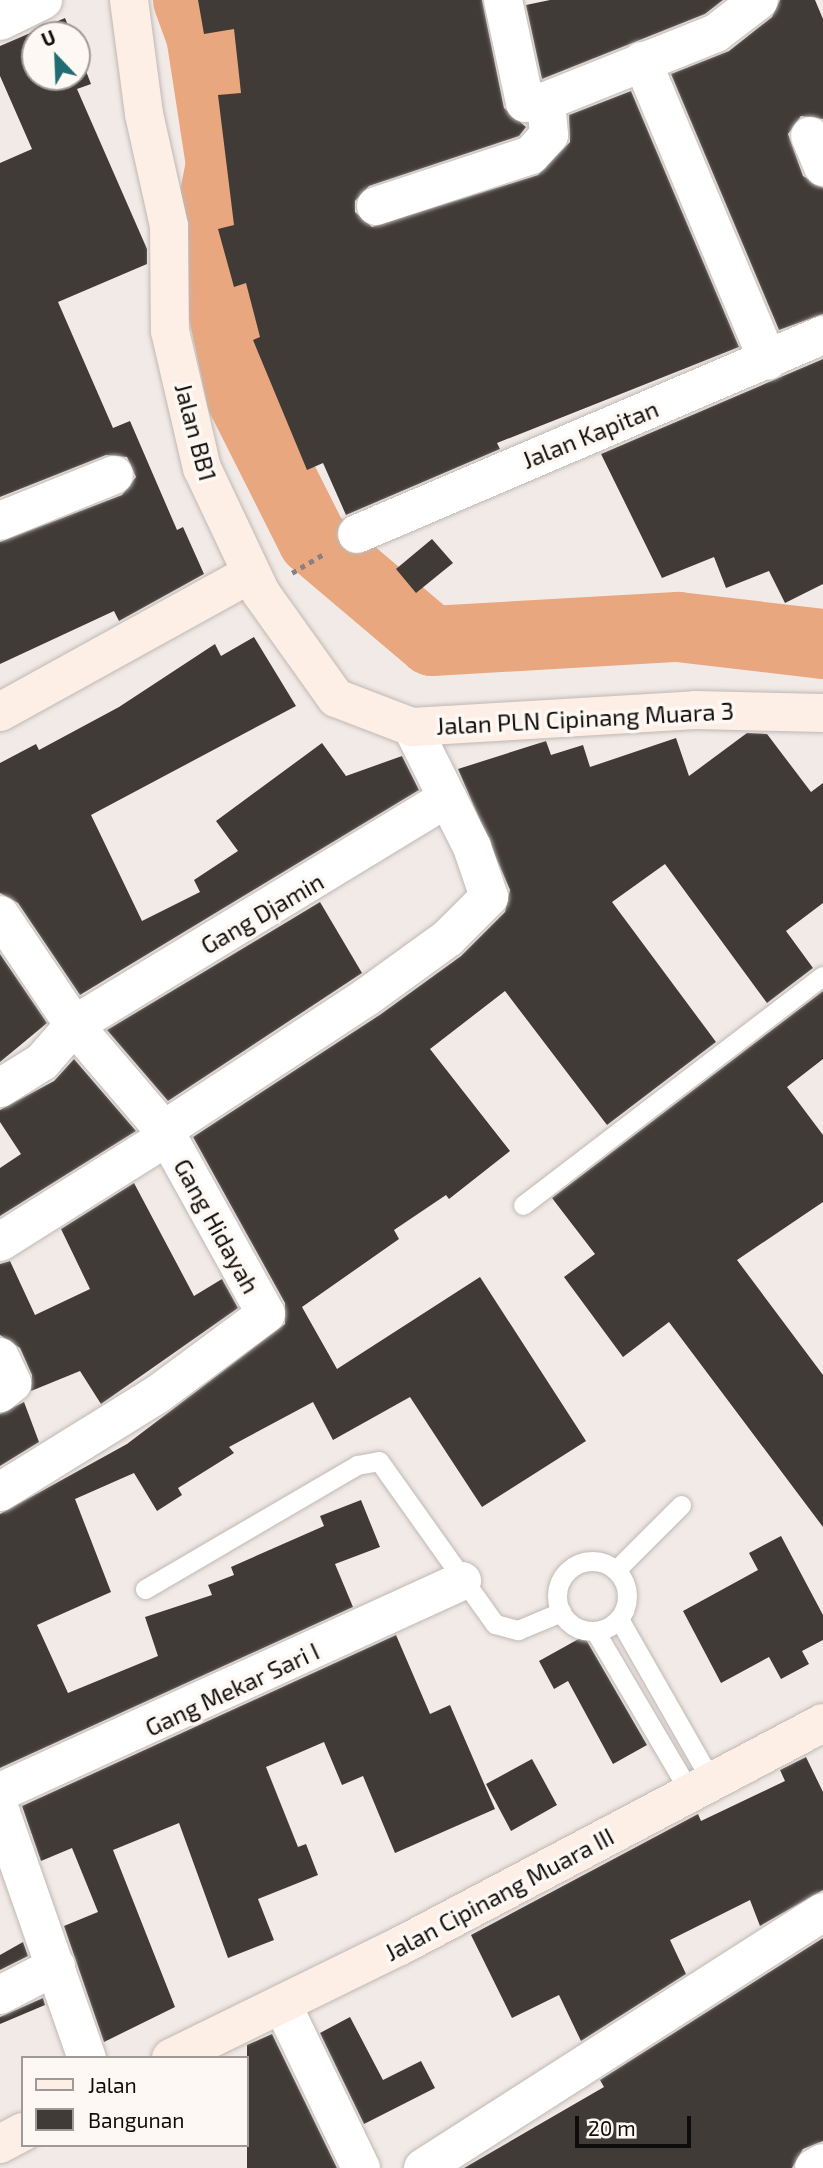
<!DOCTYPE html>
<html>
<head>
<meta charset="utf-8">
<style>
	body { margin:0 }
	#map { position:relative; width:823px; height:2168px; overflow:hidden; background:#f2eae6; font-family:"Exo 2",sans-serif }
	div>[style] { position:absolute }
	.river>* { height:70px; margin:-35px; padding:0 35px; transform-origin:35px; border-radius:35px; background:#e9a77f }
	.building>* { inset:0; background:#413b38 }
	.path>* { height:4.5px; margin-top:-2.25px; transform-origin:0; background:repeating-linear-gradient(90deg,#87827f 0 5px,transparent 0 10px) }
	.roads { filter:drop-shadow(0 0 2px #bfb8b4) drop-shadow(0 0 2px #bfb8b4) }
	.lane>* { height:19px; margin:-9.5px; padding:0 9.5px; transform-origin:9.5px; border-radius:9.5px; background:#fff }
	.lane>.ring { margin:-9.5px; padding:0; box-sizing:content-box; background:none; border:19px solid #fff; border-radius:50% }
	.street>* { height:38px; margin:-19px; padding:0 19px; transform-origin:19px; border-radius:19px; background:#fff }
	.secondary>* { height:38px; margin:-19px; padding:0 19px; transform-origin:19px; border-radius:19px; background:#fdeee6 }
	span { translate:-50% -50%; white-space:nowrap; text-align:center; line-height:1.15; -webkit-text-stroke:7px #fef8f4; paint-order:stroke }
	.street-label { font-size:24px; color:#0f0d0b }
	.legend { position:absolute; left:21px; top:2056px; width:228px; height:91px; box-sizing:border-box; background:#fef8f4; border:2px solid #9e9a97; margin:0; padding:9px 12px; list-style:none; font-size:21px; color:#0f0d0b }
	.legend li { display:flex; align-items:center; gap:14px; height:35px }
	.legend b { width:35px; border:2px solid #9e9a97 }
	.north { position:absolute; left:21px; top:21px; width:70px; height:70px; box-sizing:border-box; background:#fef8f4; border:2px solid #9e9a97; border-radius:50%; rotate:337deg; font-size:19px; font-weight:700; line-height:28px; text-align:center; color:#0f0d0b }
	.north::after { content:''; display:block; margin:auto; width:24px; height:32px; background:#216c72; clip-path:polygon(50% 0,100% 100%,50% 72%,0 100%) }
	.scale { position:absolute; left:575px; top:2116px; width:116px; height:32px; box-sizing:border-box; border:4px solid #0f0d0b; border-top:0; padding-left:9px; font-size:21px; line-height:24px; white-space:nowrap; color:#0f0d0b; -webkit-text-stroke:5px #fef8f4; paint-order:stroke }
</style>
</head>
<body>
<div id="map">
	<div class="river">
		<i style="left:188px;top:0;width:37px;rotate:70deg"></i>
		<i style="left:201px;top:35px;width:131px;rotate:81.2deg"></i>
		<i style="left:221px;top:164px;width:72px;rotate:101.2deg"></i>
		<i style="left:207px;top:235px;width:168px;rotate:78deg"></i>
		<i style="left:242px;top:399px;width:158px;rotate:63.3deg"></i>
		<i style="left:313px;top:540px;width:156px;rotate:40.3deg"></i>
		<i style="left:432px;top:641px;width:246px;rotate:-3.3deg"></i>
		<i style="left:678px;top:627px;width:146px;rotate:6.7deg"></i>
	</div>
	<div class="building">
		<i style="clip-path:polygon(198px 0,482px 0,504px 108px,526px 127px,519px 136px,369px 186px,355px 201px,355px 212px,372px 227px,538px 175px,570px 142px,569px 115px,631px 91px,739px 347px,497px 443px,500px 449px,346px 515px,323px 463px,307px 470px,253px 340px,260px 337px,246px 283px,234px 287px,218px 229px,234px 225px,218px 95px,241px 93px,234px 29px,204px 34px)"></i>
		<i style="clip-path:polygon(550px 0,723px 0,705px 14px,542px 79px,526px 5px)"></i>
		<i style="clip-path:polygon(780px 0,815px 0,823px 19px,823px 119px,801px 116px,788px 134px,803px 176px,823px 188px,823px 314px,779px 330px,671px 74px,729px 51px,772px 17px)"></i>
		<i style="clip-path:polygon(65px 18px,72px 35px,35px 35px,35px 77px,77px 77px,77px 48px,91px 84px,77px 89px,147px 249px,147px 264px,58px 302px,113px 428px,130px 421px,177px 530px,183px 527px,204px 574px,119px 621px,114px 611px,0 664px,0 542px,122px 495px,136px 477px,127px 457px,106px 455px,0 497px,0 163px,32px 149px,0 76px,0 46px)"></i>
		<i style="clip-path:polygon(823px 359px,823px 584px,785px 603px,769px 571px,726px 588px,714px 557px,662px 578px,601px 454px)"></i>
		<i style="clip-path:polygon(432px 539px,453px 563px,416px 593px,396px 569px)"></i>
		<i style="clip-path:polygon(254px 637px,296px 706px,91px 815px,142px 921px,200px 892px,194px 880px,238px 851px,216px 821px,322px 743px,346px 776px,402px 756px,419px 790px,80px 995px,18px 903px,0 893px,0 763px,36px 744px,39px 750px,119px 707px,215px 644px,221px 656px)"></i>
		<i style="clip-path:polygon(747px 733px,767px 734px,811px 792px,823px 783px,823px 903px,786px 931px,813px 968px,767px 1003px,665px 864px,612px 902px,716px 1042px,607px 1125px,505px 991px,430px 1049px,510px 1151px,449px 1199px,446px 1195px,394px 1230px,399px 1239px,302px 1307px,337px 1369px,480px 1277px,586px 1441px,482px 1507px,410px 1397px,333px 1440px,313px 1402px,229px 1447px,234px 1453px,178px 1488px,182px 1495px,157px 1511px,134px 1473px,75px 1499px,111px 1592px,37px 1625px,68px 1693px,158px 1656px,145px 1617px,212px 1595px,208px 1585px,234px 1575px,231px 1567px,324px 1526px,320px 1516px,361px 1500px,380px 1547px,335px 1564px,353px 1607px,0 1768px,0 1514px,127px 1444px,285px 1324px,285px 1303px,193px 1137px,381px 1014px,461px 956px,505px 912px,510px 890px,458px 769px,546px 741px,551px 755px,583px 745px,590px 767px,676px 738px,689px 776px)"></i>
		<i style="clip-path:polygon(320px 902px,362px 973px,168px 1101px,107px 1030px)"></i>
		<i style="clip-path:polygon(0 954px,47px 1023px,0 1062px)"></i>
		<i style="clip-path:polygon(823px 991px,823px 1059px,787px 1087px,823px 1135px,823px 1202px,737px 1260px,823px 1375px,823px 1527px,669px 1322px,623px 1357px,564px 1277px,595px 1254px,552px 1198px)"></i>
		<i style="clip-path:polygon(74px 1059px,136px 1131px,0 1216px,0 1168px,21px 1154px,0 1122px,0 1110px,54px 1081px)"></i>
		<i style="clip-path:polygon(134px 1183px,194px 1296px,222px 1279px,238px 1308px,101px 1404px,80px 1371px,31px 1391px,32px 1375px,20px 1348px,0 1335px,0 1264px,10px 1261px,35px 1315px,90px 1289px,61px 1229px)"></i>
		<i style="clip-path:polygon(24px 1402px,39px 1442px,0 1466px,0 1414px)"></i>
		<i style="clip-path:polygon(781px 1536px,823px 1615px,823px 1640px,802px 1651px,809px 1664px,781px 1679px,769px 1657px,721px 1683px,683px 1611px,758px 1570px,749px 1553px)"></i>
		<i style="clip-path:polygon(396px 1635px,430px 1714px,450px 1705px,495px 1809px,395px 1853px,363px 1776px,342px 1785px,324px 1742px,266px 1767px,298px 1847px,306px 1844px,318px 1875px,258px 1899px,274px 1940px,228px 1958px,179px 1823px,113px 1850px,175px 2007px,104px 2042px,64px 1926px,98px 1912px,72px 1848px,41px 1861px,22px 1806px)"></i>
		<i style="clip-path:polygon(584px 1636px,647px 1745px,613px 1764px,568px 1681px,554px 1689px,539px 1661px)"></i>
		<i style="clip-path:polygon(806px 1757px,823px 1792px,823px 1890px,760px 1926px,750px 1900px,670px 1940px,686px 1974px,581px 2041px,559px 1995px,512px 2018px,471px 1935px,698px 1814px,701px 1821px,785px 1781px,780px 1770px)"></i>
		<i style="clip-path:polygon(532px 1759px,557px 1805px,511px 1831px,486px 1784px)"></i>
		<i style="clip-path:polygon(823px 1938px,823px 2141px,803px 2149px,792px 2168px,464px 2168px,604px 2087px,600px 2080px)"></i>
		<i style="clip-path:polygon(23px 1942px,28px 1956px,0 1970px,0 1955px)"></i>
		<i style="clip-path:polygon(43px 1998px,45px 2005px,0 2024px,0 2017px)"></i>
		<i style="clip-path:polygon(350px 2017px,383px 2080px,421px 2061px,435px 2088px,364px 2124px,320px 2033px)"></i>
		<i style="clip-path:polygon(272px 2034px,337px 2168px,247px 2168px,247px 2045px)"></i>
	</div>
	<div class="path">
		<i style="left:292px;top:573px;width:37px;rotate:-31deg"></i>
	</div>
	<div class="roads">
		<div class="lane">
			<i style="left:523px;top:1205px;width:377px;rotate:-37.4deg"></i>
			<i class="ring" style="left:557px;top:1561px;width:51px;height:51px"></i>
			<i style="left:616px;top:1570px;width:92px;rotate:-45deg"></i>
			<i style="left:145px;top:1589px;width:246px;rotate:-30.3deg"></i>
			<i style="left:357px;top:1465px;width:22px;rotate:-10deg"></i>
			<i style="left:379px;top:1461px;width:200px;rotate:54.6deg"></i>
			<i style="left:495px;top:1624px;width:24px;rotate:15deg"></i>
			<i style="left:518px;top:1630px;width:47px;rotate:-22.7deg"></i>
			<i style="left:619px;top:1619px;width:188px;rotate:60.3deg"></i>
			<i style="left:595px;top:1631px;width:189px;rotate:59.5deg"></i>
		</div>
		<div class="street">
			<i style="left:503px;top:0;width:105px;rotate:77.9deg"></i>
			<i style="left:525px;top:103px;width:21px;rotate:-5deg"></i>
			<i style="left:546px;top:101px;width:183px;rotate:-21.8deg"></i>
			<i style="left:716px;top:33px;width:54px;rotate:-37.5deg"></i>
			<i style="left:0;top:21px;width:48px;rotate:-26deg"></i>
			<i style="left:642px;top:61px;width:325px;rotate:67.2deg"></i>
			<i style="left:810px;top:136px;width:34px;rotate:67deg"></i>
			<i style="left:376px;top:206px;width:163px;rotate:-18.2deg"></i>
			<i style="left:531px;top:155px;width:27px;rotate:-48deg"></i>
			<i style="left:549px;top:135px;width:34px;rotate:-95deg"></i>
			<i style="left:0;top:521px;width:123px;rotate:-22deg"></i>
			<i style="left:357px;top:534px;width:507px;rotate:-23.12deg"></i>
			<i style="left:0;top:915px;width:133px;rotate:56.1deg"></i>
			<i style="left:74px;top:1025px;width:138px;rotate:49.4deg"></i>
			<i style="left:164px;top:1130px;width:210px;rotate:61deg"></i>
			<i style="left:266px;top:1314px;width:134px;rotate:143.5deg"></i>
			<i style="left:158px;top:1394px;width:186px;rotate:148.2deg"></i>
			<i style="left:0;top:1088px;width:49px;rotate:-31.8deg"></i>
			<i style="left:42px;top:1062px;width:49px;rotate:-49.1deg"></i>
			<i style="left:74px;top:1025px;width:437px;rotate:-31.3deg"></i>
			<i style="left:164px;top:1130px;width:244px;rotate:-33.3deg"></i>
			<i style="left:368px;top:996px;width:99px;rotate:-35.9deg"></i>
			<i style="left:448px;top:938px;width:58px;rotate:-45deg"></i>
			<i style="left:489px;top:897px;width:53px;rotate:-108.8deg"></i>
			<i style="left:472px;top:847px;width:134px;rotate:-116.6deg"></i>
			<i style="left:0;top:1242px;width:199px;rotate:-32.2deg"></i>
			<i style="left:0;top:1357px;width:29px;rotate:65deg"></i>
			<i style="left:12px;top:1383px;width:16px;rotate:140deg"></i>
			<i style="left:0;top:1792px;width:508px;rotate:-24.55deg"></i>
			<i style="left:0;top:1810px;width:263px;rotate:70.7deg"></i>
			<i style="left:0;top:1995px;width:63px;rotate:-27.4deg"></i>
			<i style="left:282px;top:2004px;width:182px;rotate:64.3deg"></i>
			<i style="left:423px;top:2168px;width:475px;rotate:-32.6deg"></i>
			<i style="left:814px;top:2168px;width:10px;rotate:-29deg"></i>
		</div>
		<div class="secondary">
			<i style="left:129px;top:0;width:115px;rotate:82.5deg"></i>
			<i style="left:144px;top:114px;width:115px;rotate:77.4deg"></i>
			<i style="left:169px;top:226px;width:105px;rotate:89.5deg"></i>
			<i style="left:170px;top:331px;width:141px;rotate:76.9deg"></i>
			<i style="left:202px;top:468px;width:138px;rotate:64.7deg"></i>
			<i style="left:261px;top:593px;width:129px;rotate:54.5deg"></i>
			<i style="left:336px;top:698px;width:81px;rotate:20.9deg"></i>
			<i style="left:412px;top:727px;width:284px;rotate:-3.4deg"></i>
			<i style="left:695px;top:710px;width:128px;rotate:1.3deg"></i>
			<i style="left:0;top:712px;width:286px;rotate:-28.9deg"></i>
			<i style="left:171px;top:2058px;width:255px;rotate:-26.1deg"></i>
			<i style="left:400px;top:1946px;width:478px;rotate:-27.8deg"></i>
			<i style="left:0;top:2144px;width:26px;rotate:-28deg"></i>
		</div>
	</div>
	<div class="street-label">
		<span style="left:196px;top:432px;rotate:75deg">Jalan BB1</span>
		<span style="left:590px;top:434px;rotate:-22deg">Jalan Kapitan</span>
		<span style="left:585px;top:718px;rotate:-3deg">Jalan PLN Cipinang Muara 3</span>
		<span style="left:262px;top:913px;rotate:-30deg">Gang Djamin</span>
		<span style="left:217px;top:1226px;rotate:61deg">Gang Hidayah</span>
		<span style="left:232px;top:1689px;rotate:-25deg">Gang Mekar Sari I</span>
		<span style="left:499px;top:1894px;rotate:-28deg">Jalan Cipinang Muara III</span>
	</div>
	<ul class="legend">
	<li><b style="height:9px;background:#fdeee6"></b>Jalan</li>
	<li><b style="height:19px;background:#413b38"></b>Bangunan</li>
	</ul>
	<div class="north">U</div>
	<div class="scale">20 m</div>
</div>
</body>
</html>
